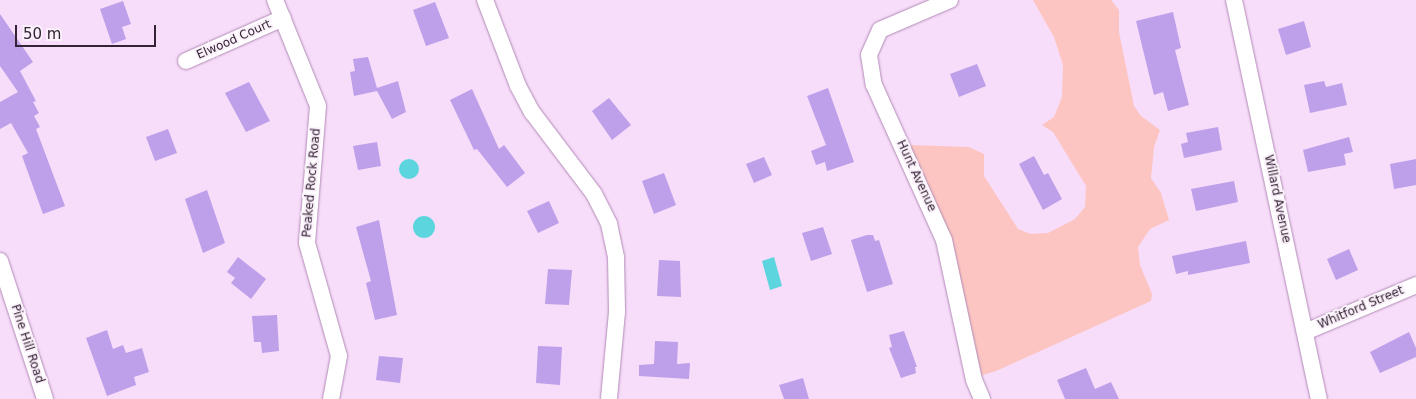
<!DOCTYPE html>
<html>
<head>
<meta charset="utf-8">
<style>
	body { margin:0 }
	#map { position:relative; width:1416px; height:399px; overflow:hidden; background:#f7ddfa; font-family:"DejaVu Sans",sans-serif }
	div>[style] { position:absolute }
	.green>* { inset:0; background:#fcc5c1 }
	.water>* { inset:0; background:#5dd5df }
	.round { border-radius:50% }
	.building>* { inset:0; background:#be9fe9 }
	.roads { filter:drop-shadow(0 0 1px #b289b6) drop-shadow(0 0 1px #b289b6) }
	.minor>* { height:16px; margin:-8px; padding:0 8px; transform-origin:8px; border-radius:8px; background:#fff }
	span { translate:-50% -50%; white-space:nowrap; text-align:center; line-height:1.15; -webkit-text-stroke:4px #faf1fa; paint-order:stroke }
	.street-label { font-size:12px; color:#342335 }
	.scale { position:absolute; left:15px; top:25px; width:141px; height:22px; box-sizing:border-box; border:2px solid #342335; border-top:0; padding-left:6px; font-size:15px; line-height:18px; white-space:nowrap; color:#342335; -webkit-text-stroke:4px #faf1fa; paint-order:stroke }
</style>
</head>
<body>
<div id="map">
	<div class="green">
		<i style="clip-path:polygon(1033px 0,1111px 0,1119px 10px,1119px 32px,1134px 106px,1141px 116px,1160px 130px,1154px 147px,1151px 178px,1161px 193px,1169px 220px,1150px 229px,1138px 247px,1140px 265px,1152px 294px,1151px 301px,996px 371px,973px 378px,958px 302px,923px 172px,909px 145px,969px 147px,984px 154px,984px 176px,1018px 229px,1031px 234px,1048px 233px,1075px 219px,1085px 207px,1086px 186px,1053px 132px,1042px 125px,1054px 117px,1062px 97px,1063px 65px,1054px 37px)"></i>
	</div>
	<div class="water">
		<i class="round" style="left:399px;top:159px;width:20px;height:20px"></i>
		<i class="round" style="left:413px;top:216px;width:22px;height:22px"></i>
		<i style="clip-path:polygon(774px 257px,782px 286px,770px 290px,762px 261px)"></i>
	</div>
	<div class="building">
		<i style="clip-path:polygon(123px 1px,131px 24px,122px 27px,126px 39px,112px 44px,100px 9px)"></i>
		<i style="clip-path:polygon(435px 2px,449px 38px,426px 46px,413px 10px)"></i>
		<i style="clip-path:polygon(1173px 12px,1181px 48px,1175px 50px,1189px 105px,1168px 111px,1163px 92px,1154px 95px,1136px 21px)"></i>
		<i style="clip-path:polygon(0 14px,33px 62px,20px 71px,36px 101px,33px 102px,39px 113px,34px 116px,40px 127px,36px 129px,65px 206px,43px 214px,22px 156px,28px 153px,11px 123px,0 129px,0 102px,18px 92px,0 66px)"></i>
		<i style="clip-path:polygon(1304px 21px,1311px 47px,1286px 55px,1278px 29px)"></i>
		<i style="clip-path:polygon(368px 57px,377px 88px,398px 81px,406px 112px,392px 119px,377px 91px,354px 96px,350px 72px,355px 71px,353px 59px)"></i>
		<i style="clip-path:polygon(977px 64px,986px 86px,959px 97px,950px 74px)"></i>
		<i style="clip-path:polygon(1324px 81px,1326px 87px,1342px 83px,1347px 105px,1310px 113px,1304px 85px)"></i>
		<i style="clip-path:polygon(249px 82px,270px 121px,246px 132px,225px 93px)"></i>
		<i style="clip-path:polygon(828px 88px,854px 162px,827px 171px,825px 162px,816px 165px,811px 151px,826px 145px,807px 96px)"></i>
		<i style="clip-path:polygon(472px 89px,499px 149px,504px 145px,525px 173px,507px 187px,477px 149px,474px 150px,450px 100px)"></i>
		<i style="clip-path:polygon(609px 98px,631px 125px,612px 140px,592px 111px)"></i>
		<i style="clip-path:polygon(1218px 127px,1222px 150px,1184px 158px,1181px 144px,1188px 142px,1186px 133px)"></i>
		<i style="clip-path:polygon(168px 129px,177px 153px,155px 161px,146px 137px)"></i>
		<i style="clip-path:polygon(1349px 137px,1353px 152px,1344px 154px,1346px 165px,1308px 172px,1303px 150px)"></i>
		<i style="clip-path:polygon(377px 142px,381px 166px,358px 170px,353px 146px)"></i>
		<i style="clip-path:polygon(1034px 156px,1044px 175px,1048px 173px,1062px 199px,1043px 210px,1019px 164px)"></i>
		<i style="clip-path:polygon(764px 157px,772px 175px,754px 183px,746px 164px)"></i>
		<i style="clip-path:polygon(1416px 159px,1416px 185px,1394px 189px,1390px 164px)"></i>
		<i style="clip-path:polygon(664px 173px,676px 205px,654px 214px,642px 181px)"></i>
		<i style="clip-path:polygon(1234px 181px,1238px 202px,1196px 211px,1191px 189px)"></i>
		<i style="clip-path:polygon(207px 190px,225px 243px,203px 253px,185px 199px)"></i>
		<i style="clip-path:polygon(549px 201px,559px 223px,538px 233px,527px 211px)"></i>
		<i style="clip-path:polygon(379px 220px,397px 315px,375px 320px,366px 283px,371px 281px,356px 227px)"></i>
		<i style="clip-path:polygon(823px 227px,832px 254px,811px 261px,802px 233px)"></i>
		<i style="clip-path:polygon(867px 235px,873px 235px,875px 241px,879px 240px,893px 284px,867px 292px,851px 240px)"></i>
		<i style="clip-path:polygon(1246px 241px,1250px 263px,1188px 275px,1188px 271px,1176px 274px,1172px 256px)"></i>
		<i style="clip-path:polygon(1349px 249px,1358px 270px,1336px 280px,1327px 259px)"></i>
		<i style="clip-path:polygon(238px 257px,266px 279px,251px 299px,231px 283px,235px 278px,227px 272px)"></i>
		<i style="clip-path:polygon(659px 260px,680px 261px,681px 297px,657px 296px)"></i>
		<i style="clip-path:polygon(548px 269px,572px 270px,569px 305px,545px 304px)"></i>
		<i style="clip-path:polygon(277px 315px,279px 351px,262px 353px,261px 342px,254px 342px,252px 316px)"></i>
		<i style="clip-path:polygon(107px 330px,113px 349px,123px 345px,126px 353px,142px 348px,149px 372px,134px 377px,136px 385px,107px 396px,86px 338px)"></i>
		<i style="clip-path:polygon(904px 331px,917px 367px,915px 367px,916px 373px,901px 378px,889px 348px,892px 347px,889px 335px)"></i>
		<i style="clip-path:polygon(1409px 332px,1416px 348px,1416px 357px,1380px 373px,1370px 352px)"></i>
		<i style="clip-path:polygon(655px 341px,678px 342px,677px 364px,690px 363px,689px 379px,639px 376px,639px 365px,654px 364px)"></i>
		<i style="clip-path:polygon(538px 346px,562px 347px,560px 385px,536px 383px)"></i>
		<i style="clip-path:polygon(379px 356px,403px 358px,400px 383px,376px 380px)"></i>
		<i style="clip-path:polygon(1086px 368px,1095px 389px,1111px 382px,1119px 399px,1065px 399px,1057px 380px)"></i>
		<i style="clip-path:polygon(803px 378px,809px 399px,784px 399px,779px 385px)"></i>
	</div>
	<div class="roads">
		<div class="minor">
			<i style="left:275px;top:0;width:114px;rotate:67.9deg"></i>
			<i style="left:318px;top:106px;width:137px;rotate:94.6deg"></i>
			<i style="left:307px;top:243px;width:117px;rotate:74.2deg"></i>
			<i style="left:339px;top:356px;width:44px;rotate:100.5deg"></i>
			<i style="left:485px;top:0;width:92px;rotate:69deg"></i>
			<i style="left:518px;top:86px;width:30px;rotate:62deg"></i>
			<i style="left:532px;top:112px;width:103px;rotate:52.9deg"></i>
			<i style="left:594px;top:194px;width:34px;rotate:63deg"></i>
			<i style="left:609px;top:224px;width:35px;rotate:78deg"></i>
			<i style="left:616px;top:258px;width:54px;rotate:88.9deg"></i>
			<i style="left:617px;top:312px;width:87px;rotate:95.3deg"></i>
			<i style="left:950px;top:0;width:76px;rotate:156.8deg"></i>
			<i style="left:880px;top:30px;width:27px;rotate:114deg"></i>
			<i style="left:869px;top:55px;width:30px;rotate:81deg"></i>
			<i style="left:874px;top:85px;width:170px;rotate:65.7deg"></i>
			<i style="left:944px;top:240px;width:143px;rotate:77.9deg"></i>
			<i style="left:974px;top:380px;width:21px;rotate:67deg"></i>
			<i style="left:1234px;top:0;width:408px;rotate:78deg"></i>
			<i style="left:186px;top:61px;width:106px;rotate:-23.9deg"></i>
			<i style="left:0;top:261px;width:145px;rotate:71.9deg"></i>
			<i style="left:1305px;top:332px;width:121px;rotate:-22.9deg"></i>
		</div>
	</div>
	<div class="street-label">
		<span style="left:234px;top:40px;rotate:-24deg">Elwood Court</span>
		<span style="left:916px;top:176px;rotate:65deg">Hunt Avenue</span>
		<span style="left:312px;top:183px;rotate:-85deg">Peaked Rock Road</span>
		<span style="left:1277px;top:199px;rotate:78deg">Willard Avenue</span>
		<span style="left:1361px;top:308px;rotate:-23deg">Whitford Street</span>
		<span style="left:27px;top:344px;rotate:72deg">Pine Hill Road</span>
	</div>
	<div class="scale">50 m</div>
</div>
</body>
</html>
